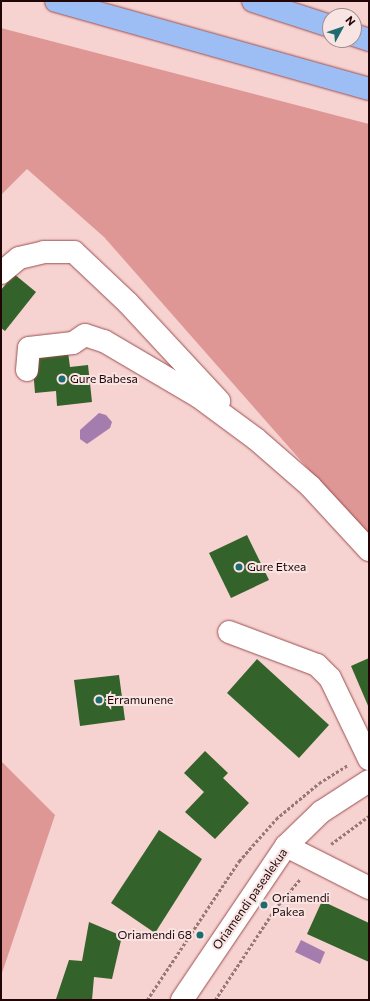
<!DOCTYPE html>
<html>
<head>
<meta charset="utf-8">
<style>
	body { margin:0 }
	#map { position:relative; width:370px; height:1001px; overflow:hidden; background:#f6d2d0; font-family:Commissioner,sans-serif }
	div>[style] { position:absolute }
	.forest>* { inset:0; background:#df9796 }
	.water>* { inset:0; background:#a57cae }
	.building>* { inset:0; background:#33632a }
	.path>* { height:2.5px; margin-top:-1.25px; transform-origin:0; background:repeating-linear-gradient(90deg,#987777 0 3px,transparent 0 5px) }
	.roads { filter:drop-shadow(0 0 1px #9c4f50) drop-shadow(0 0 1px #9c4f50) }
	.minor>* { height:22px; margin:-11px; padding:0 11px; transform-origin:11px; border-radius:11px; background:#fff }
	.highway>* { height:22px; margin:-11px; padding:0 11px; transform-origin:11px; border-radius:11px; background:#9dbef5 }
	.dots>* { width:11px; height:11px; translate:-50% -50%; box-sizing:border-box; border:2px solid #f7e4e3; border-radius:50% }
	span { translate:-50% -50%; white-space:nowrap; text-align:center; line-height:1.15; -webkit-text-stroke:4px #f7e4e3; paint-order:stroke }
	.poi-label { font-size:12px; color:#220507 }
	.left { translate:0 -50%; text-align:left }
	.right { translate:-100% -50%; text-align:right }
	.street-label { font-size:12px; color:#220507 }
	.frame { position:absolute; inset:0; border:2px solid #220507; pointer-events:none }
	.north { position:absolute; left:322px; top:8px; width:40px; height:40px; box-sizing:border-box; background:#f7e4e3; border:1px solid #a28b8b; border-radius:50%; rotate:50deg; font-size:11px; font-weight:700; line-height:16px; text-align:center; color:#220507 }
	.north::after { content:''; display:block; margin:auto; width:14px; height:18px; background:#1f6b70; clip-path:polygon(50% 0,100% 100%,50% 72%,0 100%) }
</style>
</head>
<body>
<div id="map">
	<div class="forest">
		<i style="clip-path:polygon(1px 28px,369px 124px,369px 538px,104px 237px,27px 169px,1px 195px)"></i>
		<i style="clip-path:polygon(1px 761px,55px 815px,1px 976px)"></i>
	</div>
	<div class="water">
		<i style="clip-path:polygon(99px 413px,106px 415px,112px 422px,110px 428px,87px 444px,80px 439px,80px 430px)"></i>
		<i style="clip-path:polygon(301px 940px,325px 952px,320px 964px,295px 952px)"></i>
	</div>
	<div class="building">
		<i style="clip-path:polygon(14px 274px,36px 292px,5px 331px,1px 328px,1px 290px)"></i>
		<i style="clip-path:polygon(68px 352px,70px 367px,88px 365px,92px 402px,57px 406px,56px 391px,35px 393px,32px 356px)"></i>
		<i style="clip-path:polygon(247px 535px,269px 580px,231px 598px,209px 553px)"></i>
		<i style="clip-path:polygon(369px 658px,369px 708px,351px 666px)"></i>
		<i style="clip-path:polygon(257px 659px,329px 725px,299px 758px,227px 693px)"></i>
		<i style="clip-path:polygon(119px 675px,125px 720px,80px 726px,74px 680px)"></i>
		<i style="clip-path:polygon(205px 751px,228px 773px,223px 778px,249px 803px,215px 839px,185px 812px,204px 792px,184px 773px)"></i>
		<i style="clip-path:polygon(159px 830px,202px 859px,155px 933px,111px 903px)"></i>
		<i style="clip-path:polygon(322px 901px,369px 923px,369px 962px,307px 934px)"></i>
		<i style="clip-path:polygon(89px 922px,122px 936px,112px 979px,94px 977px,92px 1000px,56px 999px,69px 960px,82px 961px)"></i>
	</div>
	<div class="path">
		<i style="left:331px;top:844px;width:47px;rotate:-36.4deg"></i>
		<i style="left:147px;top:1000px;width:167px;rotate:-56.5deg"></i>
		<i style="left:239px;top:861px;width:56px;rotate:-48.6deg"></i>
		<i style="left:276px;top:819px;width:56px;rotate:-39.9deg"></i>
		<i style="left:319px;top:783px;width:34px;rotate:-32deg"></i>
		<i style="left:215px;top:1000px;width:109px;rotate:-56.6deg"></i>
		<i style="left:275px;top:909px;width:40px;rotate:-50deg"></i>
	</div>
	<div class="roads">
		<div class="minor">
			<i style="left:1px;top:273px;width:23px;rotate:-40deg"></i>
			<i style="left:19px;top:258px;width:26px;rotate:-13deg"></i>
			<i style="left:44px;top:252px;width:30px"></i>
			<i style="left:74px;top:252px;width:74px;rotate:43.4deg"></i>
			<i style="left:128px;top:303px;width:134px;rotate:47.1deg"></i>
			<i style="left:27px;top:370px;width:22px;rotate:-85deg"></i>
			<i style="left:29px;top:348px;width:44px;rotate:-6.5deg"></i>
			<i style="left:73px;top:343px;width:14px;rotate:-34deg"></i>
			<i style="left:85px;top:335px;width:20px;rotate:18deg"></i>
			<i style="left:104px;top:341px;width:110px;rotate:30.5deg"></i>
			<i style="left:199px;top:397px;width:71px;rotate:36.4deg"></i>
			<i style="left:256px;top:439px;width:72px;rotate:41deg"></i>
			<i style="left:310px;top:486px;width:87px;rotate:47.3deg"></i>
			<i style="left:229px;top:632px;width:94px;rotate:20.6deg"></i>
			<i style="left:317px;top:665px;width:18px;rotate:45deg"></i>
			<i style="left:330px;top:678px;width:90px;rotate:64.3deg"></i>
			<i style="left:286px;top:846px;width:93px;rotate:26.8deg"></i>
			<i style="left:182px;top:1000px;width:186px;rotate:-56deg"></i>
			<i style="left:286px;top:846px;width:49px;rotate:-44.2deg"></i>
			<i style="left:321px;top:812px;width:57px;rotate:-32.9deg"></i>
		</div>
		<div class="highway">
			<i style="left:56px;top:1px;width:325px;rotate:15.7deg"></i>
			<i style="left:253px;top:1px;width:81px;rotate:18deg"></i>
			<i style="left:354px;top:35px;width:16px;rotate:18deg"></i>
		</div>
	</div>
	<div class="dots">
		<i style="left:62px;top:379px;background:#1f6b70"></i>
		<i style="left:239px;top:567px;background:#1f6b70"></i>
		<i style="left:99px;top:700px;background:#1f6b70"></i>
		<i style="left:264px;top:905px;background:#1f6b70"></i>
		<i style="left:200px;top:935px;background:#1f6b70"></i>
	</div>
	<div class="poi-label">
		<span class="left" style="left:70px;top:379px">Gure Babesa</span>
		<span class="left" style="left:247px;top:567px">Gure Etxea</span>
		<span class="left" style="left:107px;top:700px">Erramunene</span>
		<span class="left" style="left:272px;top:905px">Oriamendi<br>Pakea</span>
		<span class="right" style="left:192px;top:935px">Oriamendi 68</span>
	</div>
	<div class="street-label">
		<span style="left:250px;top:899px;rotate:-55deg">Oriamendi pasealekua</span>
	</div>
	<div class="frame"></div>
	<div class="north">N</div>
</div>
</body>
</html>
